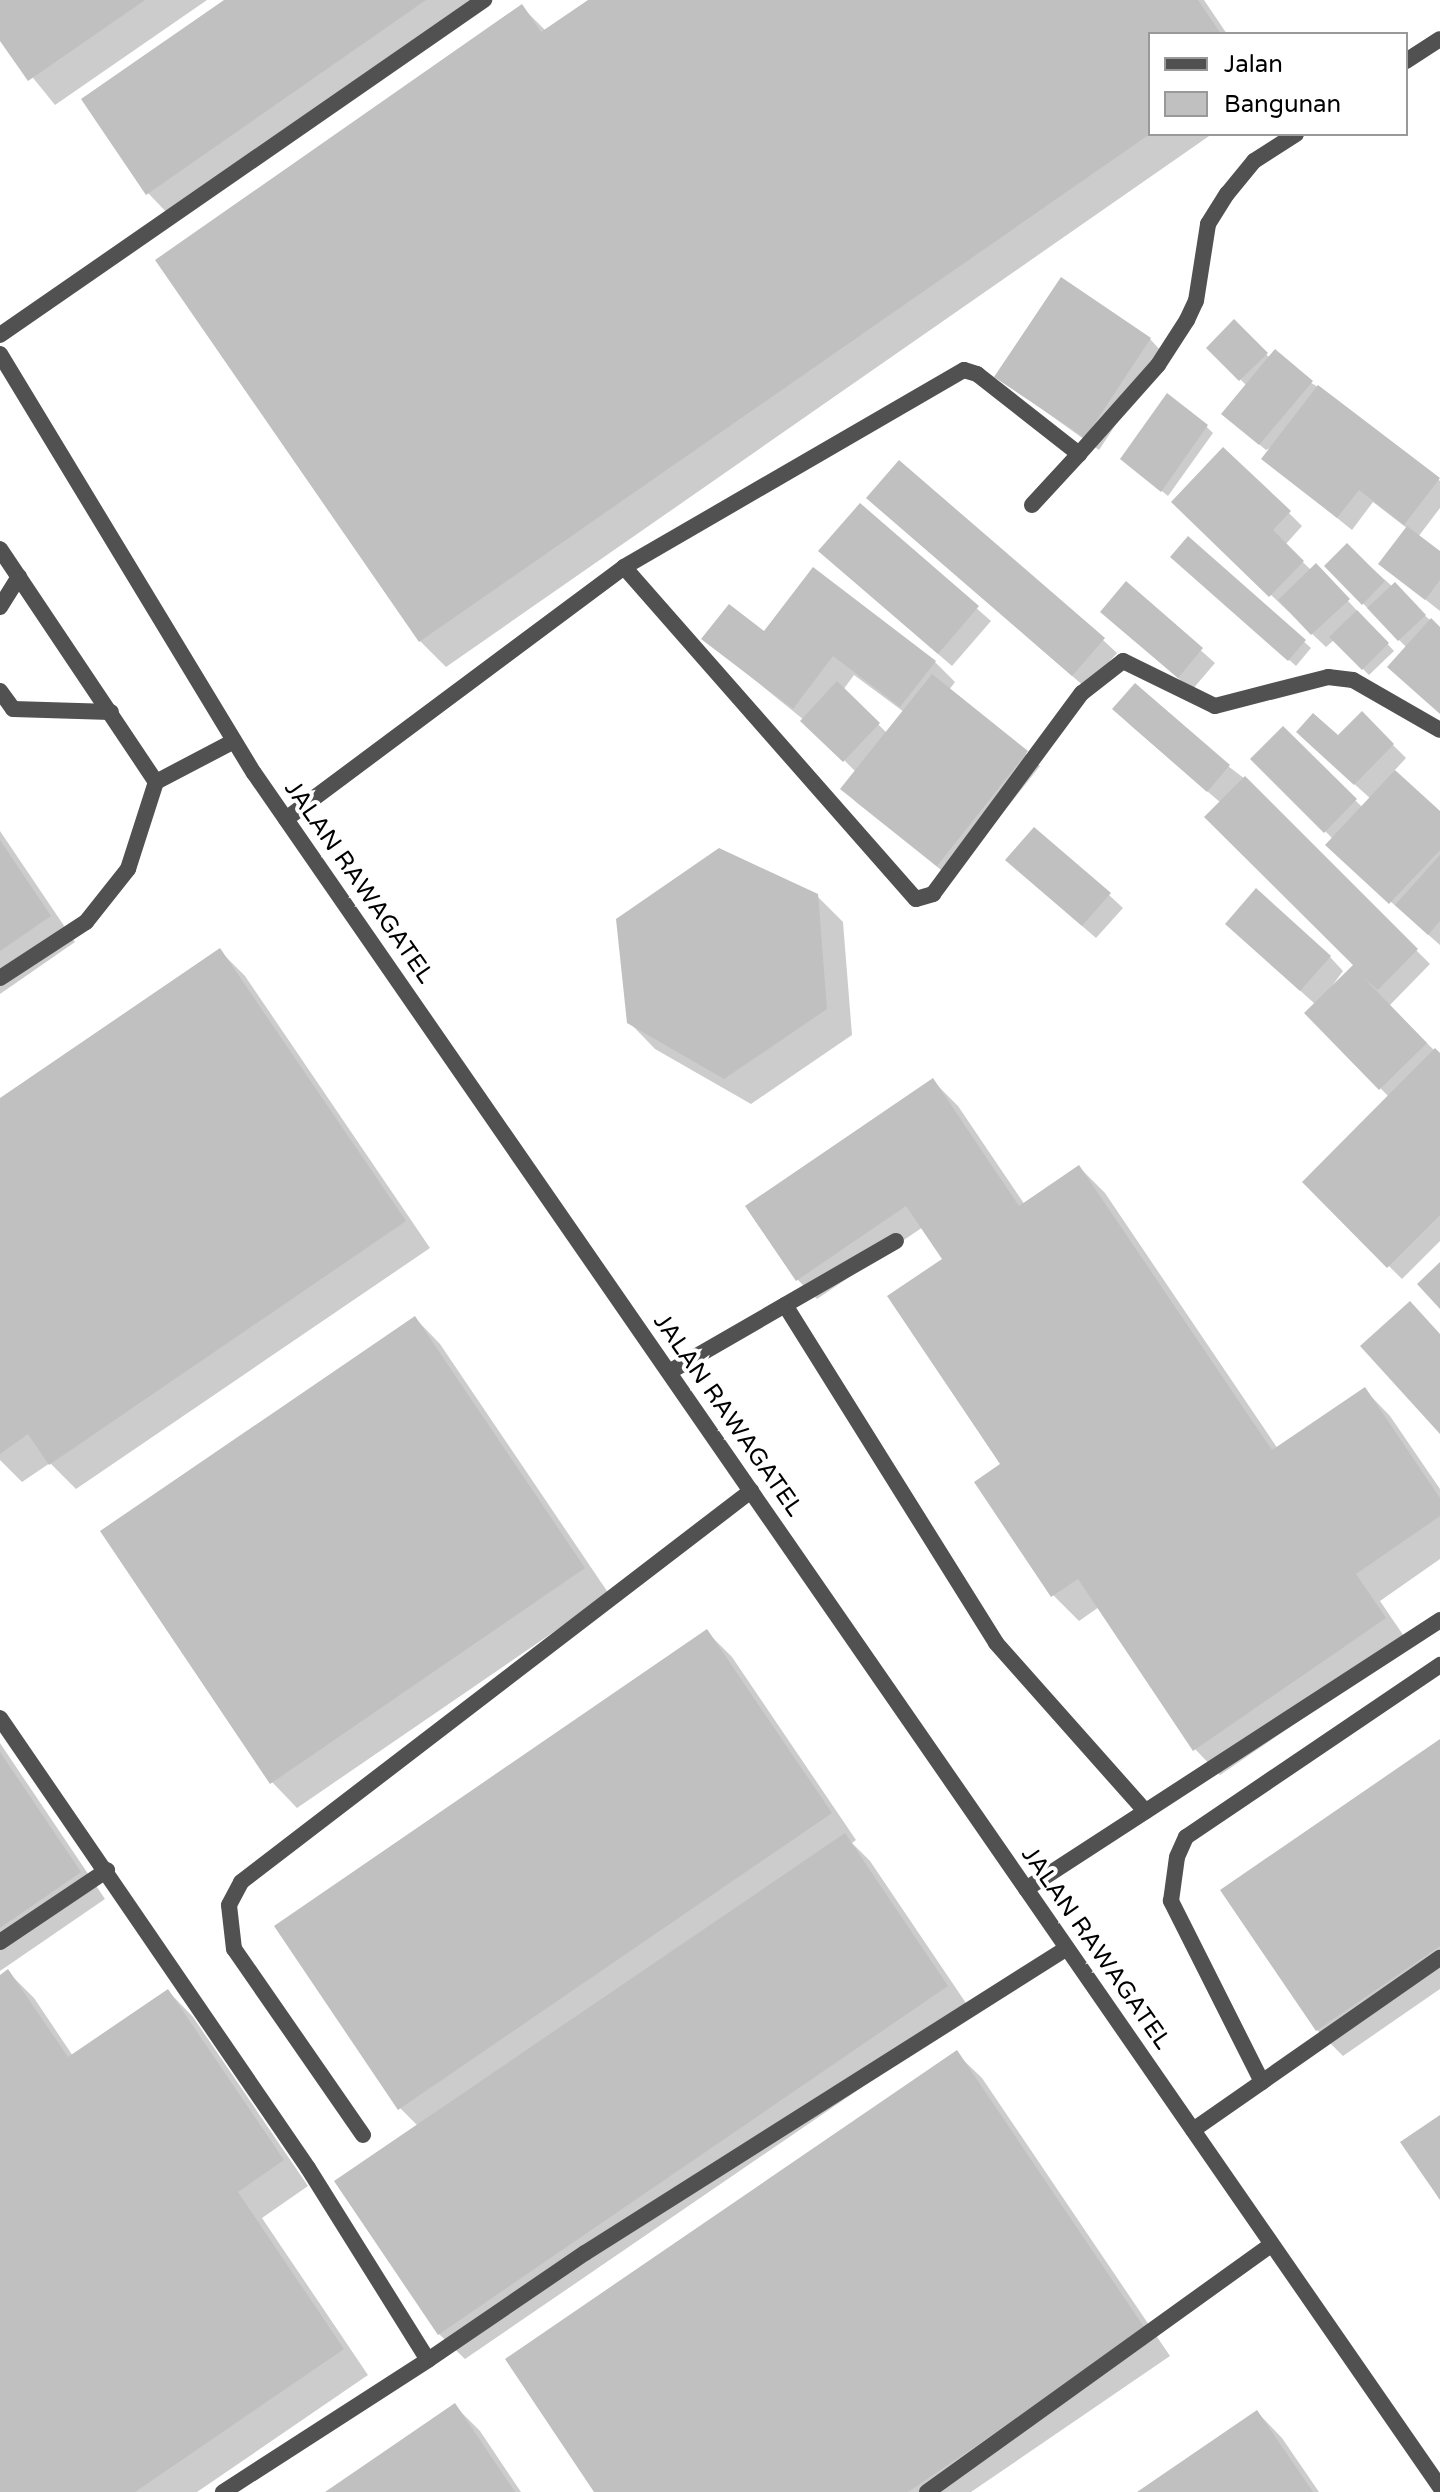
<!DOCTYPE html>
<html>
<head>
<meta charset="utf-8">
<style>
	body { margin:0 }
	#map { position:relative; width:1440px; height:2492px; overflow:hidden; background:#fff; font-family:"Varela Round",sans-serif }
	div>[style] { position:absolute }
	.shadow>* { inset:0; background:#0003 }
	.building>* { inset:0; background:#c0c0c0 }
	.lane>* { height:16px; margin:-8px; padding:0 8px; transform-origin:8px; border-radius:8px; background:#515151 }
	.street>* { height:16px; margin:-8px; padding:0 8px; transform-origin:8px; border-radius:8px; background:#515151 }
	span { translate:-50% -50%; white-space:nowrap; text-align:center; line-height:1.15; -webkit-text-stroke:8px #fff; paint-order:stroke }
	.street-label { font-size:24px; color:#000 }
	.legend { position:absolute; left:1148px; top:32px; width:260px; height:104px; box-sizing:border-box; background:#fff; border:2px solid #999; margin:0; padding:10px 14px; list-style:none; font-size:24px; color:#000 }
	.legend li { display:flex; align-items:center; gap:16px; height:40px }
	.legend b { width:40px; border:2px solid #999 }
</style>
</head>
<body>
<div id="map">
	<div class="shadow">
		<i style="clip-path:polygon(0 0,207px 0,55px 105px,0 37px)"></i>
		<i style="clip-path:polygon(227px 0,488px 0,173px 219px,148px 193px)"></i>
		<i style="clip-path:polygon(591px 0,1204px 0,1227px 34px,1150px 34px,1150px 134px,1212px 134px,446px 667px,420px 641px,522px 7px,546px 31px)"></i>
		<i style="clip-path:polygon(1234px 322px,1270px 358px,1318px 387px,1440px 481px,1440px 508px,1418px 537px,1440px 553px,1440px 611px,1380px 564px,1408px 529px,1373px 502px,1352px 530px,1264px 459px,1274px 446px,1266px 450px,1230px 420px,1247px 386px,1209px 348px)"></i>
		<i style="clip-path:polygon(1150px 339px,1163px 353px,1099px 450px,997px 377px)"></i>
		<i style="clip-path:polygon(1190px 411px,1213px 433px,1168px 496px,1123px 459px)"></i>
		<i style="clip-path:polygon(1173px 502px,1289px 513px,1302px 526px,1285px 545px,1311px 570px,1316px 566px,1394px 651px,1369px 675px,1334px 640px,1326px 647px)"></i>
		<i style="clip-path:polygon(860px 506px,991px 621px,952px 666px,834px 564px)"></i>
		<i style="clip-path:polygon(882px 511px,1103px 640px,1117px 653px,1086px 688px)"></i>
		<i style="clip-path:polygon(1188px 539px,1311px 648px,1296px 666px,1179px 563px)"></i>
		<i style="clip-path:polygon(1347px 546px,1440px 629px,1440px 712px,1407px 648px,1326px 566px)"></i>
		<i style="clip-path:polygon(evenodd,814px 570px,935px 662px,955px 682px,949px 690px,1040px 766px,951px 878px,856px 802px,843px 788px,856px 772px,804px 720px,704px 639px,764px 634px,814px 570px,854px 675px,904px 712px,887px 733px,843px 690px,854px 675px)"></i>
		<i style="clip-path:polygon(1126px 584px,1215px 663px,1192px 690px,1116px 625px)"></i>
		<i style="clip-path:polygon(1362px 714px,1406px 758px,1394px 771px,1440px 814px,1440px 945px,1341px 858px,1333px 839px,1253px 759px,1283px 728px,1363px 808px,1371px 799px,1312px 746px,1338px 737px)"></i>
		<i style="clip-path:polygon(1128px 723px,1228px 766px,1245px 779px,1430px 964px,1389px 1006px,1440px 1056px,1440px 1241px,1402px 1279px,1304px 1182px,1389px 1097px,1307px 1013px,1316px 1005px,1241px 937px,1330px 957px,1343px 971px,1326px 994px,1356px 965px,1221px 803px)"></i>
		<i style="clip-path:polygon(0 831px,75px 942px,0 994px)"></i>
		<i style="clip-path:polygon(1021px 873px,1109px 895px,1123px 908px,1096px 938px)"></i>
		<i style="clip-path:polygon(817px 896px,843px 922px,852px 1035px,751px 1104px,655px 1049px,629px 1022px)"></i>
		<i style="clip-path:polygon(219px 950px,245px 976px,430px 1248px,76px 1489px,50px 1463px,22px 1482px,0 1460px,0 1100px)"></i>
		<i style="clip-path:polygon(933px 1081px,958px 1106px,1025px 1205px,1079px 1167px,1105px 1193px,1278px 1449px,1365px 1390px,1390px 1416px,1440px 1489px,1440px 1559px,1380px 1601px,1410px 1645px,1220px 1775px,1195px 1749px,1099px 1607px,1079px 1621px,1053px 1595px,1003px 1465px,945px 1259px,923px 1227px,817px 1299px,797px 1279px)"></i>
		<i style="clip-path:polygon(415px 1318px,440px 1344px,609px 1594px,297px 1808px,272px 1782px)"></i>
		<i style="clip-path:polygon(707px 1632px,732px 1657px,856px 1840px,852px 1843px,870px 1861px,972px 2012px,465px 2359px,439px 2334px,418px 2126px,400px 2108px)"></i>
		<i style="clip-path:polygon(1440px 1741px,1440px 1989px,1343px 2056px,1317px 2030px,1223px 1890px)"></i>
		<i style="clip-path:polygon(0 1743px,105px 1899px,0 1971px)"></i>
		<i style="clip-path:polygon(8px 1972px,34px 1998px,73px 2056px,168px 1991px,193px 2017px,308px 2186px,262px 2218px,368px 2375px,197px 2492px,0 2492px,0 1978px)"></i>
		<i style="clip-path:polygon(956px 2053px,982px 2078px,1170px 2356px,971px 2492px,596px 2492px)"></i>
		<i style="clip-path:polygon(455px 2406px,480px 2431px,521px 2492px,329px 2492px)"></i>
		<i style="clip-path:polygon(1257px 2412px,1282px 2438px,1319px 2492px,1141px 2492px)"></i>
	</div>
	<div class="building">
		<i style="clip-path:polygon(0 0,145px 0,28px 81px,0 41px)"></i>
		<i style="clip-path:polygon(224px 0,426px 0,146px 195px,81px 99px)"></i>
		<i style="clip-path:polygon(588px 0,1198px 0,1221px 34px,1150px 34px,1150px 134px,419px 642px,155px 260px,522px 4px,541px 32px)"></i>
		<i style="clip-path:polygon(1061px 277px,1151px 338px,1085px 438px,994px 377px)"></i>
		<i style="clip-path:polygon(1234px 319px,1268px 353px,1239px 381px,1206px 348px)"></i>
		<i style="clip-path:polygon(1275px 349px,1313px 381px,1259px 445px,1221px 414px)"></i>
		<i style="clip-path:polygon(1318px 385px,1440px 478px,1404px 525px,1359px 490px,1337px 518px,1261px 459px)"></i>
		<i style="clip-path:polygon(1167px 393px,1208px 425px,1161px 492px,1120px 459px)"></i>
		<i style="clip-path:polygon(1223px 447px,1291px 511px,1273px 530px,1304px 561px,1269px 597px,1171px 502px)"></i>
		<i style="clip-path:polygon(899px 460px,1105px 638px,1072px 676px,866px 498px)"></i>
		<i style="clip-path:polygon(860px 503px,979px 606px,938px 654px,818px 551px)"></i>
		<i style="clip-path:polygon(1407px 526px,1440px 551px,1440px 580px,1425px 600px,1378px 564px)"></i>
		<i style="clip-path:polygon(1188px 536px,1306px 640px,1288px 661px,1170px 557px)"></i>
		<i style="clip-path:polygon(1347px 543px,1385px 581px,1362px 605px,1324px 566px)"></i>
		<i style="clip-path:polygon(1316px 563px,1350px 599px,1311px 635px,1278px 600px)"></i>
		<i style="clip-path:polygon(813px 567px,936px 661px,900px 707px,833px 656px,793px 709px,701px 639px,729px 604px,764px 631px)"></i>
		<i style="clip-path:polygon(1126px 581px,1203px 648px,1178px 678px,1100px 612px)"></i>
		<i style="clip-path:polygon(1395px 582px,1426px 615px,1398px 641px,1367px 608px)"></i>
		<i style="clip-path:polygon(1357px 610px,1389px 643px,1362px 670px,1329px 637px)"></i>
		<i style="clip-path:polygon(1431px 618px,1440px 627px,1440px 714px,1387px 667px)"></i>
		<i style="clip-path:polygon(932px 674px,1028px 751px,937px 866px,840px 789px)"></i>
		<i style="clip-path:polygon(837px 681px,880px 723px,843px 762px,800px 721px)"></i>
		<i style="clip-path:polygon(1135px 683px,1230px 765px,1207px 792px,1112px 709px)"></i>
		<i style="clip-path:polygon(1362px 711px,1394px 744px,1354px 785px,1296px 732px,1313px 713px,1338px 735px)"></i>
		<i style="clip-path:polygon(1283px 726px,1357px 799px,1324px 833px,1250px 759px)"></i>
		<i style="clip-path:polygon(1395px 770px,1440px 811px,1440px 850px,1389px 904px,1325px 845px)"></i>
		<i style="clip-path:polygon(1245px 776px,1418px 949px,1378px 990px,1364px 978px,1427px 1043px,1379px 1090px,1304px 1013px,1353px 965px,1204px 817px)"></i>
		<i style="clip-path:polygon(1034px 827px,1111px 893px,1082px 926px,1005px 860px)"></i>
		<i style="clip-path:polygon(0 840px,51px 916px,0 951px)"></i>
		<i style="clip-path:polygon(719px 848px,818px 894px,827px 1009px,724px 1079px,627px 1023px,616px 919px)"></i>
		<i style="clip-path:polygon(1440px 855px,1440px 921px,1428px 935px,1395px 905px)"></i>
		<i style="clip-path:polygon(1256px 888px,1331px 956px,1300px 991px,1225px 924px)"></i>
		<i style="clip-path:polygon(220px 948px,406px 1221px,49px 1465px,28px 1434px,0 1454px,0 1098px)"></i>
		<i style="clip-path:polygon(1435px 1048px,1440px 1053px,1440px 1215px,1387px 1268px,1302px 1182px)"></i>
		<i style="clip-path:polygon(933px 1078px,1019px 1206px,1079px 1165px,1272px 1450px,1365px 1387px,1440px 1498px,1440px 1516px,1356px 1574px,1386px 1618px,1193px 1751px,1078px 1579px,1051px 1597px,974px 1482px,1000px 1464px,887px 1296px,942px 1259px,906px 1206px,796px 1281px,745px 1206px)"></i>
		<i style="clip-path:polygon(1440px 1262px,1440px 1309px,1417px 1284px)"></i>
		<i style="clip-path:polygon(1410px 1301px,1440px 1334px,1440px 1434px,1360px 1346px)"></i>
		<i style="clip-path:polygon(415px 1316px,585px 1568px,270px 1784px,100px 1531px)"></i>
		<i style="clip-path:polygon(707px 1629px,832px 1813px,398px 2110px,274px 1926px)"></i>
		<i style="clip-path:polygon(1440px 1739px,1440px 1946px,1316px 2031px,1220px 1890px)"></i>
		<i style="clip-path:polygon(0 1752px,81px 1872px,0 1928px)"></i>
		<i style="clip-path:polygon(845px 1833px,948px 1986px,438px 2335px,334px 2181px)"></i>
		<i style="clip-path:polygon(8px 1969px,68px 2057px,168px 1989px,284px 2160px,238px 2192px,344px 2349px,135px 2492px,0 2492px,0 1975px)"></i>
		<i style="clip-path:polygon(957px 2050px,1146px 2330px,908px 2492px,594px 2492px,505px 2359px)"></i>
		<i style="clip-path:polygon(1440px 2115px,1440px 2200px,1400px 2142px)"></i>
		<i style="clip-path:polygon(455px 2403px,515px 2492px,325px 2492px)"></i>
		<i style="clip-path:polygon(1257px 2410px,1313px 2492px,1137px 2492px)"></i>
	</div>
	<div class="lane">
		<i style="left:0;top:335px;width:589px;rotate:-34.69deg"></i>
		<i style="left:0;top:549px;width:280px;rotate:56.2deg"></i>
		<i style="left:156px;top:782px;width:88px;rotate:-27.7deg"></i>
		<i style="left:0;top:607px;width:36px;rotate:-58deg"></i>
		<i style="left:0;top:691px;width:22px;rotate:54deg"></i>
		<i style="left:13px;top:709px;width:98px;rotate:1.8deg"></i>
		<i style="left:0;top:978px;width:103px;rotate:-33.1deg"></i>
		<i style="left:86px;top:922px;width:68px;rotate:-51.6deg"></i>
		<i style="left:128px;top:869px;width:91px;rotate:-72.2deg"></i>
		<i style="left:785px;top:1305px;width:398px;rotate:58deg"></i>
		<i style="left:996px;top:1643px;width:225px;rotate:48.4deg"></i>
		<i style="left:669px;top:1372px;width:262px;rotate:-30deg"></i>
		<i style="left:0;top:1718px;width:545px;rotate:55.61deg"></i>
		<i style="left:308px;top:2168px;width:226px;rotate:58deg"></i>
		<i style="left:428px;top:2360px;width:244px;rotate:147.2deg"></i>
		<i style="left:1026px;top:1889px;width:494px;rotate:-33deg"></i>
		<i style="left:0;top:1942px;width:129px;rotate:-33.9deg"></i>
		<i style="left:1262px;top:2082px;width:203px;rotate:-116.7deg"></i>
		<i style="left:1171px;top:1901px;width:44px;rotate:-82.2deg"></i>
		<i style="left:1177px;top:1857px;width:22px;rotate:-66deg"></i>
		<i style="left:1186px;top:1837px;width:307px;rotate:-34.1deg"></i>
		<i style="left:1193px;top:2130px;width:301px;rotate:-34.9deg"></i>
		<i style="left:363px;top:2135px;width:226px;rotate:-124.7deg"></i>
		<i style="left:234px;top:1949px;width:44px;rotate:-96.5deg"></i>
		<i style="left:229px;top:1905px;width:26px;rotate:-62deg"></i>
		<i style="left:241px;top:1882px;width:643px;rotate:-37.48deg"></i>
		<i style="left:428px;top:2360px;width:190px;rotate:-34.3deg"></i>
		<i style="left:585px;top:2253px;width:570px;rotate:-32.32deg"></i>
		<i style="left:927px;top:2492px;width:423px;rotate:-35.7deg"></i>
	</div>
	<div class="street">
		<i style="left:1406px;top:61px;width:40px;rotate:-32.9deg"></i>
		<i style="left:0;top:354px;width:490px;rotate:58.8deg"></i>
		<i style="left:254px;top:773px;width:2084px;rotate:55.32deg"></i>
		<i style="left:1032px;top:505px;width:69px;rotate:-47.3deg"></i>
		<i style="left:624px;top:567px;width:442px;rotate:48.7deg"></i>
		<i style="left:916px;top:899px;width:18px;rotate:-16deg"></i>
		<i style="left:933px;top:894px;width:250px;rotate:-53.5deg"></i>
		<i style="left:1082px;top:693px;width:52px;rotate:-38deg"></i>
		<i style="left:1123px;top:661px;width:102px;rotate:26.1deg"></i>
		<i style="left:1215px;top:706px;width:117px;rotate:-14.4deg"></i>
		<i style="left:1328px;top:677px;width:25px;rotate:7deg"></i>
		<i style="left:1353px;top:680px;width:100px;rotate:29.9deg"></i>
		<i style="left:286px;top:819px;width:422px;rotate:-36.7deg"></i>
		<i style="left:624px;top:567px;width:393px;rotate:-30.1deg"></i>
		<i style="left:964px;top:370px;width:14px;rotate:17deg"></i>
		<i style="left:977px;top:374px;width:130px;rotate:38.1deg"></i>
		<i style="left:1079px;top:454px;width:119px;rotate:-48.4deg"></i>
		<i style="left:1158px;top:365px;width:54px;rotate:-57.2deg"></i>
		<i style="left:1187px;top:320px;width:21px;rotate:-65deg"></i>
		<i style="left:1196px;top:301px;width:78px;rotate:-81.1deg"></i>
		<i style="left:1208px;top:224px;width:36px;rotate:-58deg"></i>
		<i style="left:1227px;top:194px;width:43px;rotate:-50.7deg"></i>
		<i style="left:1254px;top:161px;width:50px;rotate:-32.7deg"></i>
	</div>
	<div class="street-label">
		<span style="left:359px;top:882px;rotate:55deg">JALAN RAWAGATEL</span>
		<span style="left:728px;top:1415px;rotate:55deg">JALAN RAWAGATEL</span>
		<span style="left:1096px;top:1948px;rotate:55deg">JALAN RAWAGATEL</span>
	</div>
	<ul class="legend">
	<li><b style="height:10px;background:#515151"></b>Jalan</li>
	<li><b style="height:22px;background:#c0c0c0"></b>Bangunan</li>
	</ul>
</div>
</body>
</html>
